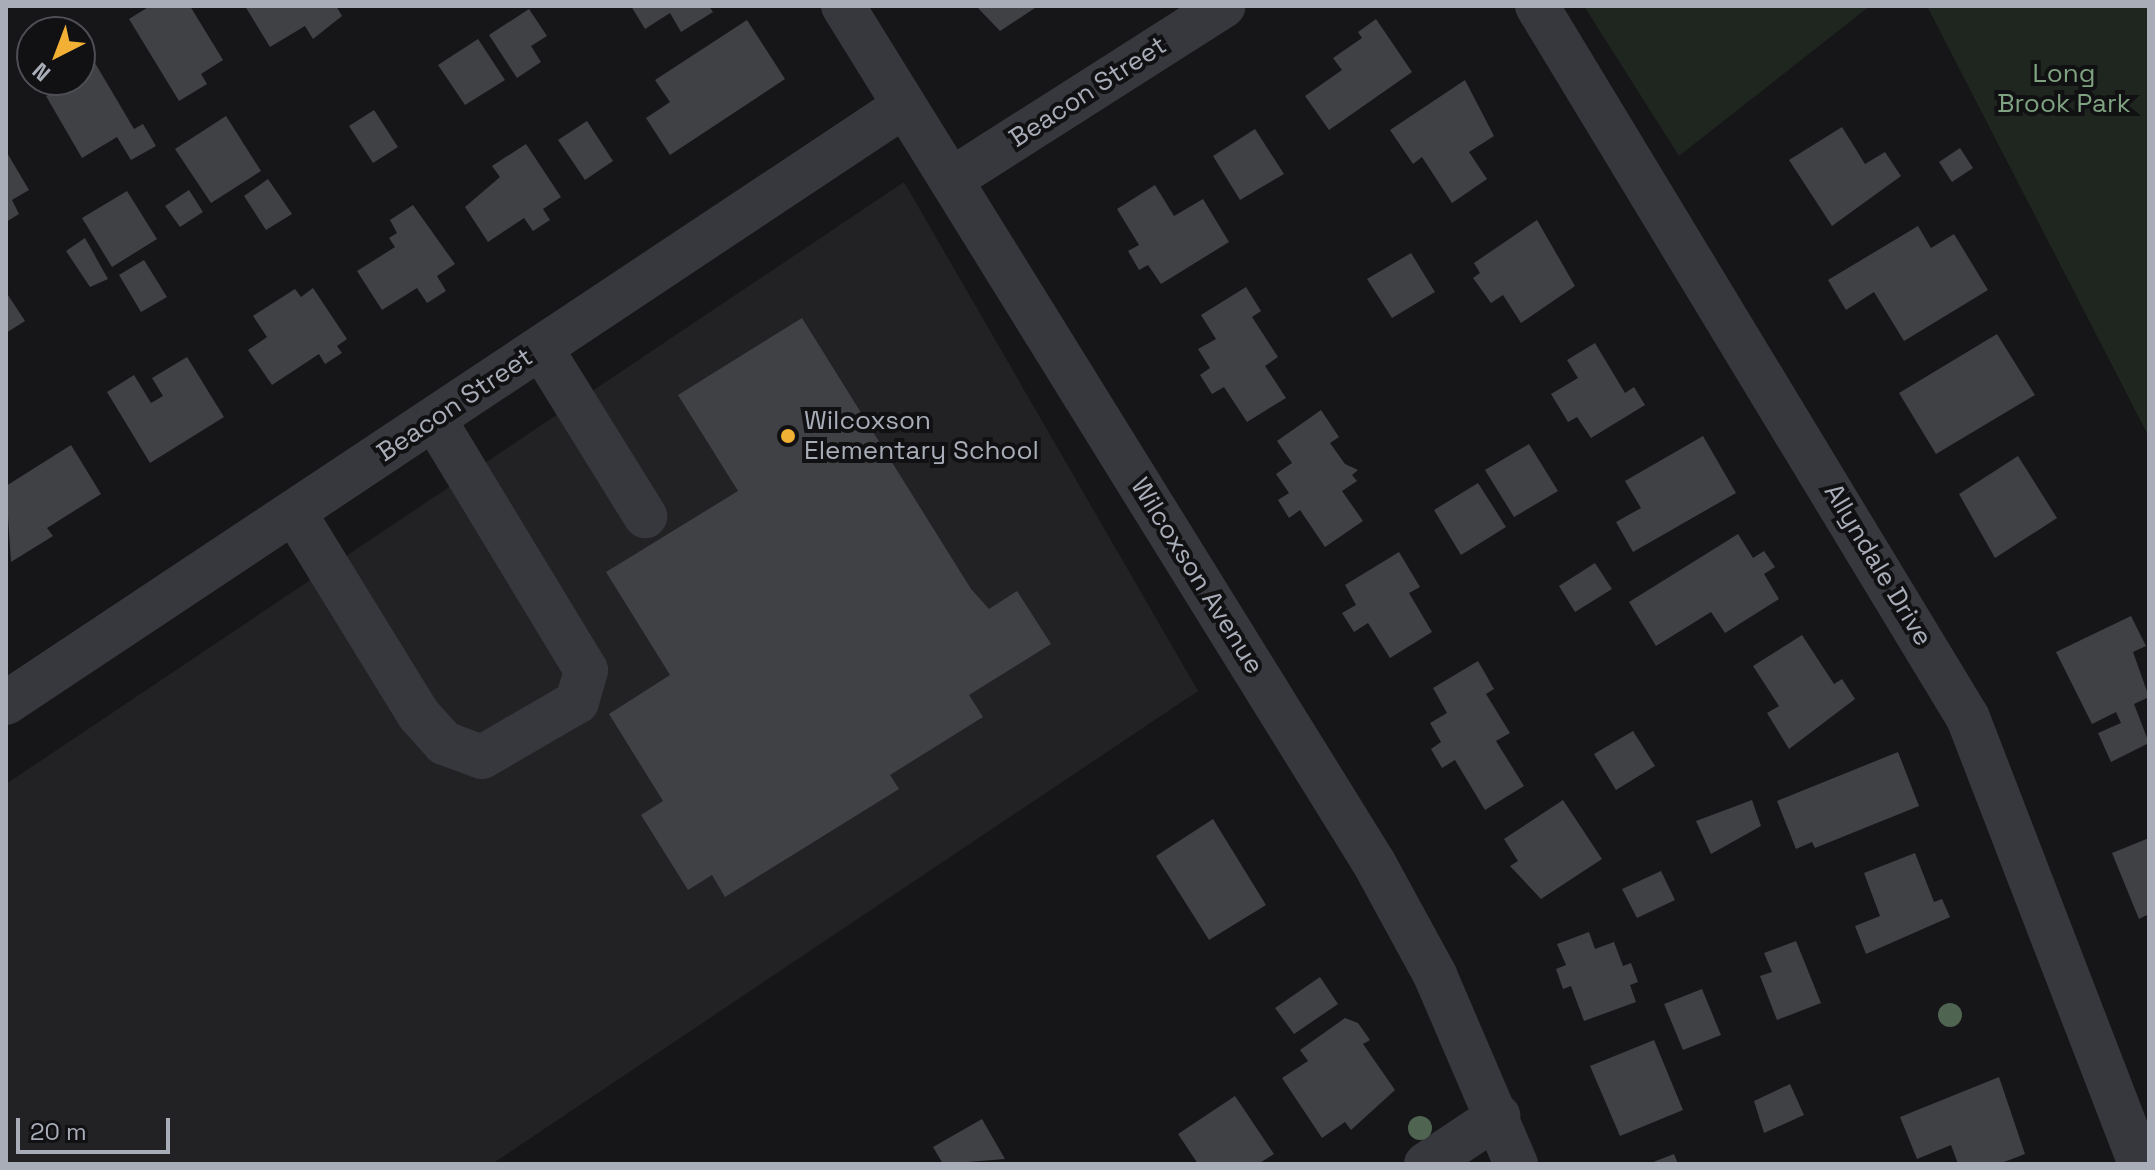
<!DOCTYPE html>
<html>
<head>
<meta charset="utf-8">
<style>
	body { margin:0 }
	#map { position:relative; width:2155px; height:1170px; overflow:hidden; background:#161618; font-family:"Space Grotesk",sans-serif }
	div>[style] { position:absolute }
	.built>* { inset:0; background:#222225 }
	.green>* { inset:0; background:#1e261f }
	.building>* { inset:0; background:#404145 }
	.minor>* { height:44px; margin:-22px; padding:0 22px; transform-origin:22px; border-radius:22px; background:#37383d }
	.trees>* { width:24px; height:24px; margin:-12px; border-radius:50%; background:#506452 }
	.dots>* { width:22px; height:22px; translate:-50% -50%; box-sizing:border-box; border:4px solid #111113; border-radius:50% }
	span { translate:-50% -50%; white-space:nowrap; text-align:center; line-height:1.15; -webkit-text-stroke:8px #111113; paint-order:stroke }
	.park-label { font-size:26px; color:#7fa381 }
	.street-label { font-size:26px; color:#a8adb8 }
	.poi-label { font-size:26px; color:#a8adb8 }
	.left { translate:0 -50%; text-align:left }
	.frame { position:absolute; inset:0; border:8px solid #a8adb8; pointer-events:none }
	.north { position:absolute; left:16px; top:16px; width:80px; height:80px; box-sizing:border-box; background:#111113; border:2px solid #4d4f55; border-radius:50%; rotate:222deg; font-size:22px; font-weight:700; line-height:32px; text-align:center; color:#a8adb8 }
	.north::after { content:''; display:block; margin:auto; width:28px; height:36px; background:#f2b134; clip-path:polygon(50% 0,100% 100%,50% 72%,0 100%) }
	.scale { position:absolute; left:16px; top:1118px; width:154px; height:36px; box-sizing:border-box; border:4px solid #a8adb8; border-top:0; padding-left:10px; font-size:24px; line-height:28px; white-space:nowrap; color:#a8adb8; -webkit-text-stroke:6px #111113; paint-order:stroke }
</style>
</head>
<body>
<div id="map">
	<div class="built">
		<i style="clip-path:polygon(904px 182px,1198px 691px,492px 1164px,8px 1164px,6px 784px)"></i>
	</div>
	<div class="green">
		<i style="clip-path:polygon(1584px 6px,1870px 6px,1679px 156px)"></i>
		<i style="clip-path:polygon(1927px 6px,2149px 6px,2149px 437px)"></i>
	</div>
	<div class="building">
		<i style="clip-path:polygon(150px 6px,190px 6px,223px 60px,201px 74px,207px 84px,179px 101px,129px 19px)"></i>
		<i style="clip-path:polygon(245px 6px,336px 6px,342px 16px,313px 39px,305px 26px,270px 47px)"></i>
		<i style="clip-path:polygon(631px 6px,709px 6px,713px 12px,681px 32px,670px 13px,645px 29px)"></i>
		<i style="clip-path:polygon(976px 6px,1038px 6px,1000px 31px)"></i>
		<i style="clip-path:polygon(529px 9px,547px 36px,531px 46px,541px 62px,517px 78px,489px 35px)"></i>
		<i style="clip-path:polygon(1376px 19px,1412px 72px,1329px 130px,1305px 96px,1342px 70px,1333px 58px,1362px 38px,1358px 32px)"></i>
		<i style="clip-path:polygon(747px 20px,785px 79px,670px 155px,646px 118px,670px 102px,655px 80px)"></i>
		<i style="clip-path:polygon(478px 39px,505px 80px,465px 105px,438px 65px)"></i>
		<i style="clip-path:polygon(85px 46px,134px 129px,143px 124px,156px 146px,131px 160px,117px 137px,82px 158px,46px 96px,56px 91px,53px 80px,80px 80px)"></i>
		<i style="clip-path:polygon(1465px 80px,1494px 136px,1469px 152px,1487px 179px,1452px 203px,1422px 157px,1413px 164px,1390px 130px)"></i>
		<i style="clip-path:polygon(374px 110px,398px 147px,373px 163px,349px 126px)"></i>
		<i style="clip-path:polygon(226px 116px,261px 171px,211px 203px,175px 149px)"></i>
		<i style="clip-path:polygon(587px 121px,613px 161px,585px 180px,558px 140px)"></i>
		<i style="clip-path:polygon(1842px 127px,1865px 164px,1885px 152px,1901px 176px,1832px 226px,1789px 160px)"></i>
		<i style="clip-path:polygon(1255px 129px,1284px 174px,1240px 200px,1213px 156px)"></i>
		<i style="clip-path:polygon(526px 144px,561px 197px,543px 209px,550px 220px,533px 231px,524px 218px,488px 242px,465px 207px,500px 177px,492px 166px)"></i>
		<i style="clip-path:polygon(1960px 148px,1973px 168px,1952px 182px,1939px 162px)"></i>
		<i style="clip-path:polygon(6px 151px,29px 190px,12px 200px,19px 214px,6px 222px)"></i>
		<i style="clip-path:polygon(268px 179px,292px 214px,266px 230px,244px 196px)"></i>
		<i style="clip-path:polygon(1155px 185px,1174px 216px,1203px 199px,1229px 242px,1161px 284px,1148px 265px,1139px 270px,1128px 251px,1139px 245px,1117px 209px)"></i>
		<i style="clip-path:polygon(189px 190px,203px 212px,180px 227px,165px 206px)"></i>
		<i style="clip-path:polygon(127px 191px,157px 239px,112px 267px,82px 218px)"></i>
		<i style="clip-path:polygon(413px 205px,455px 264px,437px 276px,446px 291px,427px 303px,417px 288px,382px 310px,357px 271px,395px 247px,389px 238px,397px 233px,390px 220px)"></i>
		<i style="clip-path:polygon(1537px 220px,1575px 286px,1521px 323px,1503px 295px,1491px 303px,1473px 278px,1480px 273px,1474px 263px)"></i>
		<i style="clip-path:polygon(1918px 226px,1931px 248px,1954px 234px,1988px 290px,1904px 341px,1874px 292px,1846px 310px,1828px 280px)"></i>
		<i style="clip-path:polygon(85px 238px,108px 279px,90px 287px,66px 251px)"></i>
		<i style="clip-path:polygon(1411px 253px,1435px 292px,1392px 318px,1367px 279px)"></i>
		<i style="clip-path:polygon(144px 260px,167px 297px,141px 312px,119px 275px)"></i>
		<i style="clip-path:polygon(1246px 287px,1261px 311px,1252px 317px,1278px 357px,1265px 366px,1286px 398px,1247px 422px,1224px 387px,1212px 394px,1200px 375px,1210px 368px,1198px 349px,1216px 339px,1201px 315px)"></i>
		<i style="clip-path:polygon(313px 288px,347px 339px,337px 346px,342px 353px,325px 364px,319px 354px,272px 385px,248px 350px,267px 337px,253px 316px,295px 289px,301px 297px)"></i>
		<i style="clip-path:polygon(6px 292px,25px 321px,6px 333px)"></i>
		<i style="clip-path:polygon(802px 318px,971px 589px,989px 609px,1017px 591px,1051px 644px,969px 695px,983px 717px,890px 775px,899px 789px,725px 897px,712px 875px,688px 890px,641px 815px,663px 801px,609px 714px,670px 675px,606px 572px,738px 491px,678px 395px)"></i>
		<i style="clip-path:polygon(1997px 334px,2035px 395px,1936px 454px,1899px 393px)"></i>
		<i style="clip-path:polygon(1595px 343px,1625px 393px,1634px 387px,1645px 405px,1591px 438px,1577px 417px,1568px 422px,1551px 394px,1578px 378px,1567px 360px)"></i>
		<i style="clip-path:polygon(187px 357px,224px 417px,150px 463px,107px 392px,134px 375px,151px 403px,163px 396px,152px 378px)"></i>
		<i style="clip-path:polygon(1321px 410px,1339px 437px,1330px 443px,1345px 464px,1358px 470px,1352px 475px,1357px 481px,1342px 491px,1363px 521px,1325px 547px,1300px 510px,1289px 518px,1278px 500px,1289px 493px,1276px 474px,1292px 463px,1277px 441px)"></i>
		<i style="clip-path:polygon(1703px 436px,1736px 493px,1633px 552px,1616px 522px,1641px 508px,1625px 481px)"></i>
		<i style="clip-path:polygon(1529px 444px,1558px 491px,1514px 517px,1485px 470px)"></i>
		<i style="clip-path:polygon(71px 445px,101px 494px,47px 528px,53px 536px,11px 562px,6px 486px)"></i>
		<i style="clip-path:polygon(2018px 456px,2057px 518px,1995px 558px,1959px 494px)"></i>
		<i style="clip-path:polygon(1478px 483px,1506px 527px,1461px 555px,1434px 510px)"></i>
		<i style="clip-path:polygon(1738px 534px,1753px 558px,1764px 551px,1775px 567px,1764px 574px,1779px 599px,1725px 633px,1711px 612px,1656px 646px,1629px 602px)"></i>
		<i style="clip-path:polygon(1399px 552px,1420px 587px,1409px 593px,1432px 632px,1390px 658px,1368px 623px,1354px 632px,1342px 613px,1356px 605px,1345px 585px)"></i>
		<i style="clip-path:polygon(1595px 563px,1612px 589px,1575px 612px,1559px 586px)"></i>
		<i style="clip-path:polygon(2131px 616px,2146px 646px,2133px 652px,2149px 697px,2134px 704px,2149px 743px,2111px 762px,2098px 733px,2121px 723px,2116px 712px,2092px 724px,2056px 652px)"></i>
		<i style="clip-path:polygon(1802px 635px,1834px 684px,1842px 679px,1855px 699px,1789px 749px,1767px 713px,1779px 706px,1753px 666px)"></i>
		<i style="clip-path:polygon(1478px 661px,1494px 689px,1486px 694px,1510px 733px,1496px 741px,1524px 786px,1485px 810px,1455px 760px,1442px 768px,1431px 749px,1441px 742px,1430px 723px,1447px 713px,1433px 688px)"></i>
		<i style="clip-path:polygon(1633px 731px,1655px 766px,1616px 790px,1594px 754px)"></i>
		<i style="clip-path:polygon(1898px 752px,1919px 806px,1815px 848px,1812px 842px,1796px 849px,1777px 801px)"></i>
		<i style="clip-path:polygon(1563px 800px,1602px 859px,1541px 899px,1510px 866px,1518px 861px,1504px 839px)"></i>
		<i style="clip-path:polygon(1752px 800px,1761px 826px,1711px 854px,1696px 821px)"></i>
		<i style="clip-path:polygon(1213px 819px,1266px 905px,1209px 940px,1156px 856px)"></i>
		<i style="clip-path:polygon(2149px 838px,2149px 914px,2139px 919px,2112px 853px)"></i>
		<i style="clip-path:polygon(1915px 853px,1934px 902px,1942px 899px,1950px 917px,1866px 954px,1855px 926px,1880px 916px,1864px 873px)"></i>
		<i style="clip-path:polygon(1661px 871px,1675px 900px,1637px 918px,1622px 889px)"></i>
		<i style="clip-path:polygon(1589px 932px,1595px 949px,1614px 942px,1623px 966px,1631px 963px,1638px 982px,1630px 985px,1636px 1002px,1584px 1021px,1571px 986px,1563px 989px,1556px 969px,1566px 965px,1557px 944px)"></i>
		<i style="clip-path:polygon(1796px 941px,1821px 1003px,1777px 1020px,1760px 976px,1772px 972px,1764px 953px)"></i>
		<i style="clip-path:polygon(1320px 977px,1338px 1004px,1294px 1034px,1275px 1008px)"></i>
		<i style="clip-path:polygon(1702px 989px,1721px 1035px,1683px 1050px,1664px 1004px)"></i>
		<i style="clip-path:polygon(1345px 1018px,1358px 1023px,1370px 1040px,1363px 1044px,1395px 1090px,1351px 1130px,1345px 1122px,1322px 1138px,1282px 1078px,1308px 1061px,1300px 1050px)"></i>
		<i style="clip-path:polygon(1654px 1040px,1683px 1110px,1620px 1136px,1590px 1066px)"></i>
		<i style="clip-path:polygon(1999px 1077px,2025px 1154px,1999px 1164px,1958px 1164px,1951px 1145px,1917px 1159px,1900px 1117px)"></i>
		<i style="clip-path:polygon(1790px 1084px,1804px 1115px,1764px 1133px,1754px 1101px)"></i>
		<i style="clip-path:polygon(1235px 1096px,1274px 1154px,1258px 1164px,1198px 1164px,1178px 1134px)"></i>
		<i style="clip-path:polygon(982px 1119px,1005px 1159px,943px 1164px,933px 1147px)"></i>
		<i style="clip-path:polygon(1674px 1154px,1678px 1164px,1648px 1164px)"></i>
	</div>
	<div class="minor">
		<i style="left:843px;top:6px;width:1008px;rotate:58.22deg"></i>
		<i style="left:1374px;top:863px;width:128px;rotate:61.4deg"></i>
		<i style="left:1435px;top:975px;width:206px;rotate:66.8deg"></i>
		<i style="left:1537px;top:6px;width:832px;rotate:58.81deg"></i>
		<i style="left:1968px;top:718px;width:478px;rotate:68.9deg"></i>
		<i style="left:952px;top:179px;width:322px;rotate:-32.5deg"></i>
		<i style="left:541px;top:348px;width:198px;rotate:58.2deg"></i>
		<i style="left:294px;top:512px;width:238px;rotate:58.4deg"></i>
		<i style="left:419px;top:715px;width:38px;rotate:48deg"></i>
		<i style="left:444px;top:743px;width:40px;rotate:20.2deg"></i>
		<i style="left:482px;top:757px;width:110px;rotate:-30.1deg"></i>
		<i style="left:577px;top:702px;width:33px;rotate:-74deg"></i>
		<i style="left:586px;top:670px;width:293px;rotate:-121.2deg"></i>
		<i style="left:6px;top:703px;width:1078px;rotate:-33.62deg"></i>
		<i style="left:1426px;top:1164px;width:87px;rotate:-33.7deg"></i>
	</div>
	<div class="trees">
		<i style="left:1950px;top:1015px"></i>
		<i style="left:1420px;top:1128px"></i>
	</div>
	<div class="dots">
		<i style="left:788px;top:436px;background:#f2b134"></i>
	</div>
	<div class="park-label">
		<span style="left:2064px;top:89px">Long<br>Brook Park</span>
	</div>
	<div class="street-label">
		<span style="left:1088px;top:92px;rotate:-33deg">Beacon Street</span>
		<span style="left:455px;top:405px;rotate:-34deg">Beacon Street</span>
		<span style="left:1878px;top:565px;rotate:59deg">Allyndale Drive</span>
		<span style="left:1197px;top:576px;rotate:58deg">Wilcoxson Avenue</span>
	</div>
	<div class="poi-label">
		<span class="left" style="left:804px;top:436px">Wilcoxson<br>Elementary School</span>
	</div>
	<div class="frame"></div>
	<div class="north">N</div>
	<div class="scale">20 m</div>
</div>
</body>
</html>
